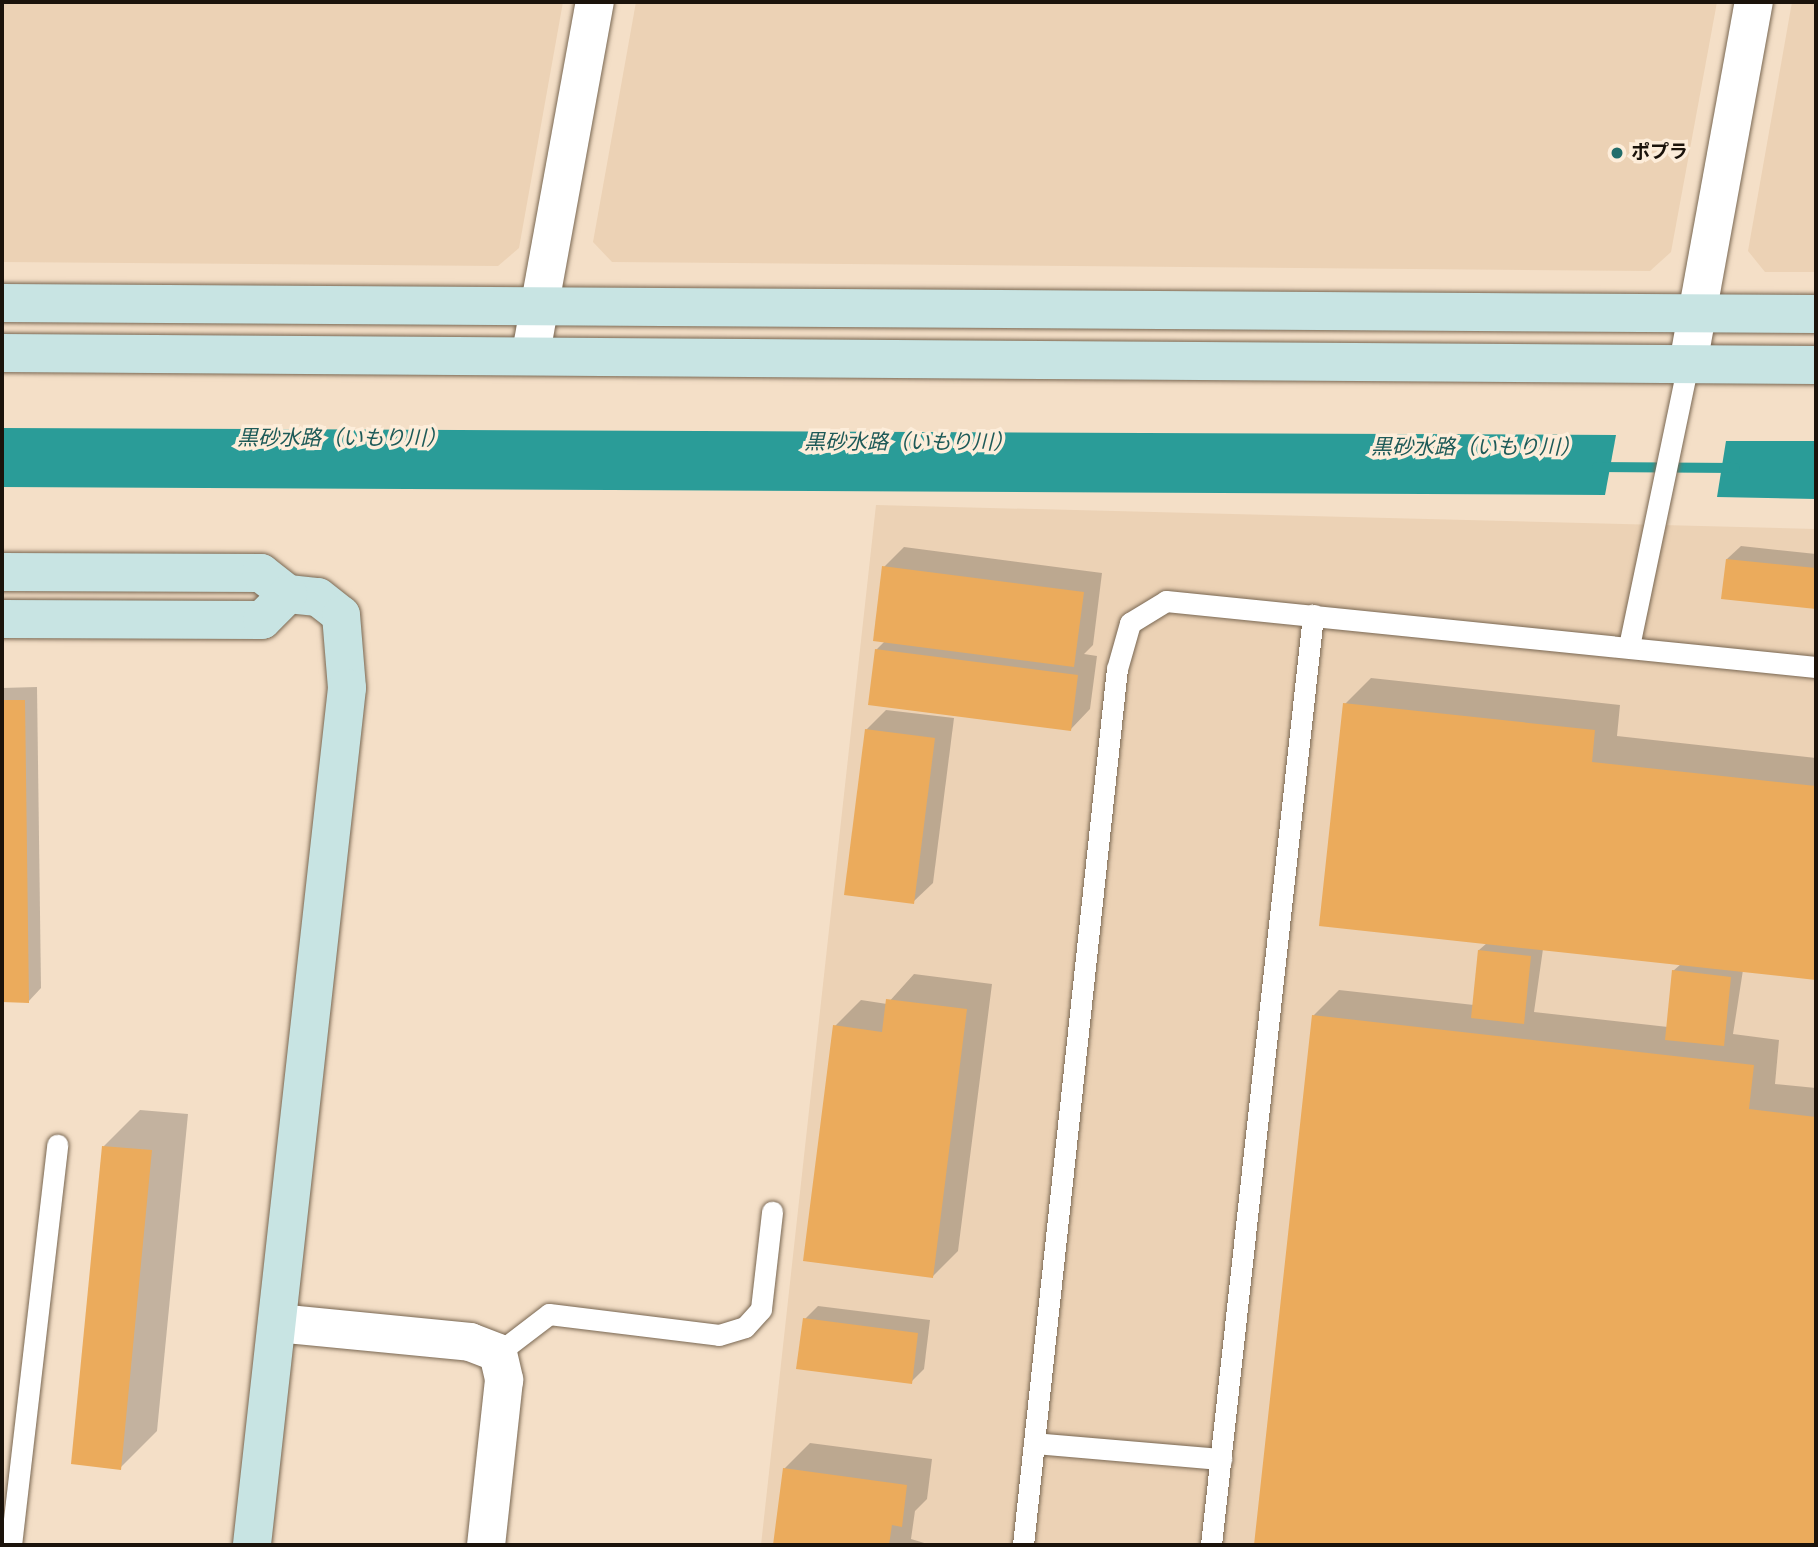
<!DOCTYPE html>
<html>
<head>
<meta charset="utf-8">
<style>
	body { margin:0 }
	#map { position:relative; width:1818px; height:1547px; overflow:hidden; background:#f4dfc7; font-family:"Nunito Sans","Noto Sans JP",sans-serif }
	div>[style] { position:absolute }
	.built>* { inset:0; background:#ecd2b5 }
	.water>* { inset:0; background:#2a9c98 }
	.shadow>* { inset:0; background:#0003 }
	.stream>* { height:10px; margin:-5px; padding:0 5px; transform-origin:5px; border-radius:5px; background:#2a9c98 }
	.building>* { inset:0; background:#ebab5c }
	.roads { filter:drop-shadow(0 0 2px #796752) drop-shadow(0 0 2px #796752) }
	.lane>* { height:21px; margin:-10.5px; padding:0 10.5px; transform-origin:10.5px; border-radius:10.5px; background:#fff }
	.street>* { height:38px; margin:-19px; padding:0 19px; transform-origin:19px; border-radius:19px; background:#fff }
	.secondary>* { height:38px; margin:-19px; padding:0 19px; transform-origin:19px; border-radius:19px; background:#c8e4e3 }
	.dots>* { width:19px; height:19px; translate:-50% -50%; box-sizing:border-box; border:4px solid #fdedda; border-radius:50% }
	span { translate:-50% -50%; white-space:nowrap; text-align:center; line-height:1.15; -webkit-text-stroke:7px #fdedda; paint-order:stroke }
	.poi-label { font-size:19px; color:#1b130b; font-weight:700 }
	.left { translate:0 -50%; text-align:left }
	.water-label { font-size:21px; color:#1e5a58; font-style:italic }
	.frame { position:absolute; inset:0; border:4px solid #1b130b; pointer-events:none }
</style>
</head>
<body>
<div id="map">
	<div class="built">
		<i style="clip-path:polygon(2px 2px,563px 2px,519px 248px,498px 266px,2px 262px)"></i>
		<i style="clip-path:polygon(636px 2px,1717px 2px,1671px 252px,1650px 271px,612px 262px,593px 242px)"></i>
		<i style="clip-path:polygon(1792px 2px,1816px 2px,1816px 272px,1765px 272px,1748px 251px)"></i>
		<i style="clip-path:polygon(876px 505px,1816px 529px,1816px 1545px,761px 1545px)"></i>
	</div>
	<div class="water">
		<i style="clip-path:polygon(2px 428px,1616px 435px,1605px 495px,2px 487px)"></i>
		<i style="clip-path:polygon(1726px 441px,1816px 441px,1816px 499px,1717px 497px)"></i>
	</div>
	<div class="shadow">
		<i style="clip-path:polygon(1741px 546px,1816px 554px,1816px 607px,1723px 598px,1727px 559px)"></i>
		<i style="clip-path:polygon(904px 547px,1102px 573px,1093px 645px,1084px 654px,1097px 656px,1090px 709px,1071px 729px,876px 650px,885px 641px,884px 567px)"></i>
		<i style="clip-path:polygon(evenodd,1371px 678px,1620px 705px,1617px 736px,1816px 758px,1816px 978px,1743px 970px,1733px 1034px,1779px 1040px,1775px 1084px,1816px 1088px,1816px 1545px,1256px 1545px,1313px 1016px,1339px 990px,1474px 1005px,1479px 950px,1487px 943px,1345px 704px,1371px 678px,1543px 949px,1681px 964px,1673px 971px,1668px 1027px,1534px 1012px,1543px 949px)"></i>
		<i style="clip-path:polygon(37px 687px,41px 988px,28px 1002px,2px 1000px,2px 688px)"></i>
		<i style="clip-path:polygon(886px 710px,954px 718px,933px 883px,913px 902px,866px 730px)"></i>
		<i style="clip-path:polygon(914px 974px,992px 984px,958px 1251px,932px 1277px,835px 1026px,861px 1000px,887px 1004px)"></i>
		<i style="clip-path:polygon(140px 1110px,188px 1114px,157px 1431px,120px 1468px,104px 1146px)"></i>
		<i style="clip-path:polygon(818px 1306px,930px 1320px,924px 1369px,911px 1382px,805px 1319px)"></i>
		<i style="clip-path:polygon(810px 1443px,932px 1459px,927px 1499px,915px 1511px,911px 1539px,931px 1545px,775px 1545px,784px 1469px)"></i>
	</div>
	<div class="stream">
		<i style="left:1597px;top:467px;width:138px;rotate:0.4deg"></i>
	</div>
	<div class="building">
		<i style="clip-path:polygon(1726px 559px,1816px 568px,1816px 609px,1721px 599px)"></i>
		<i style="clip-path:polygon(882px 566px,1084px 592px,1074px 667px,873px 641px)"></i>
		<i style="clip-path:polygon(875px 649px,1078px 675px,1071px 731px,868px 705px)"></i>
		<i style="clip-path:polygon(2px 700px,25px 700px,29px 1003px,2px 1002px)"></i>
		<i style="clip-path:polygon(1343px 703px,1595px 730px,1592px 762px,1816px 786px,1816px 980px,1319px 926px)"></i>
		<i style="clip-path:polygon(865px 729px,935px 738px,914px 904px,844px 895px)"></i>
		<i style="clip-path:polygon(1478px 950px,1531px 956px,1524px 1024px,1471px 1018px)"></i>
		<i style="clip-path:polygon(1672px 970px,1731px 977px,1724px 1046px,1665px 1040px)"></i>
		<i style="clip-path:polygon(886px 999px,967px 1009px,933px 1278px,803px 1261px,833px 1025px,882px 1032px)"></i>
		<i style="clip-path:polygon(1312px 1015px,1754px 1065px,1749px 1109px,1816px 1117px,1816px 1545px,1254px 1545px)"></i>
		<i style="clip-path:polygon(102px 1146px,152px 1150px,121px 1470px,71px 1464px)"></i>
		<i style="clip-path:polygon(803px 1318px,918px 1333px,912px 1384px,796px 1369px)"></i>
		<i style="clip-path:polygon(783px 1468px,907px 1485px,902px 1527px,892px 1525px,889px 1545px,773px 1545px)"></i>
	</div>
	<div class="roads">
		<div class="lane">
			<i style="left:1629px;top:646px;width:288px;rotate:-78.2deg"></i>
			<i style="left:498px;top:1353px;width:64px;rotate:-37.4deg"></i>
			<i style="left:549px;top:1314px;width:171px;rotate:7deg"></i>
			<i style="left:719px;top:1335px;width:27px;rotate:-17deg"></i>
			<i style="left:745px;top:1327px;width:24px;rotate:-48deg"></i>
			<i style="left:761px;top:1309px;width:98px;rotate:-83.5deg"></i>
			<i style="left:1034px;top:1443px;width:188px;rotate:4.9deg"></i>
			<i style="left:11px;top:1545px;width:403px;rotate:-83.4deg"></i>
			<i style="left:1023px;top:1545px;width:881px;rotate:-83.88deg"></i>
			<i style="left:1117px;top:669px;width:48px;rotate:-74.2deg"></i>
			<i style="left:1130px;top:623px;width:42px;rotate:-31.4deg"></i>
			<i style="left:1166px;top:601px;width:653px;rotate:5.8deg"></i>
			<i style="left:1211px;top:1545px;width:936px;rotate:-83.74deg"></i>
		</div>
		<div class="street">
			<i style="left:531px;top:353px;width:357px;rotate:-79.7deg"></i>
			<i style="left:1688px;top:364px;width:368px;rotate:-79.7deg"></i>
			<i style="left:277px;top:1323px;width:194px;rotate:5.6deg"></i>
			<i style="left:470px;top:1342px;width:30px;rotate:21deg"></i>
			<i style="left:498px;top:1353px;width:28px;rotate:77deg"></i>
			<i style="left:504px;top:1380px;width:166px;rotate:96.2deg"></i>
		</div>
		<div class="secondary">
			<i style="left:2px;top:303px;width:1814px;rotate:0.35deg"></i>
			<i style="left:2px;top:353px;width:1814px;rotate:0.38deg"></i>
			<i style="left:2px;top:572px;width:259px;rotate:0.2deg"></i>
			<i style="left:261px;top:573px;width:34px;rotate:38deg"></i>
			<i style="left:288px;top:594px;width:30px;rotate:6deg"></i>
			<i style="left:318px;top:597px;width:29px;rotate:38deg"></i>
			<i style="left:341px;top:615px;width:73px;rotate:85.3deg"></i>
			<i style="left:347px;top:688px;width:862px;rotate:96.33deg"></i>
			<i style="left:2px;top:619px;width:260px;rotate:0.2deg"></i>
			<i style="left:262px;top:620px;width:37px;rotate:-45deg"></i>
		</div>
	</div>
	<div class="dots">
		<i style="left:1617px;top:153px;background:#226d6b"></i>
	</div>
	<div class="poi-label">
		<span class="left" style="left:1631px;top:153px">ポプラ</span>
	</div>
	<div class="water-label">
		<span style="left:342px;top:438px">黒砂水路（いもり川）</span>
		<span style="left:909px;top:442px">黒砂水路（いもり川）</span>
		<span style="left:1476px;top:447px">黒砂水路（いもり川）</span>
	</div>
	<div class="frame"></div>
</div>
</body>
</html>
